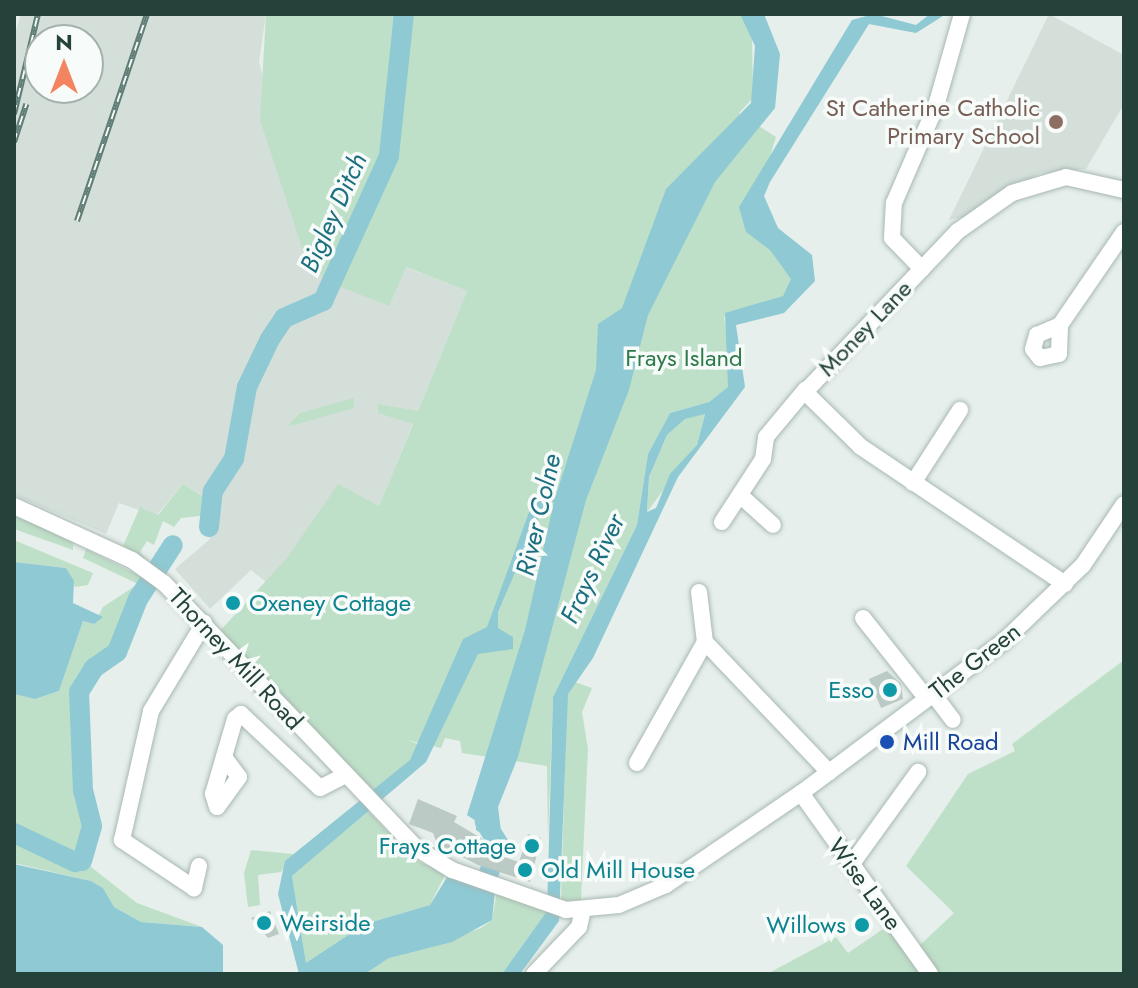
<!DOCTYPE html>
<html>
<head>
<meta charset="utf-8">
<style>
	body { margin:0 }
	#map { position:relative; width:1138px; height:988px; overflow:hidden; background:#e6efeb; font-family:Jost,sans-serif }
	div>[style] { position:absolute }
	.built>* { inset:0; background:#d4dfda }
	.green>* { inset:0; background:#bfe0c8 }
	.water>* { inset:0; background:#8ec9d4 }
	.stream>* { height:3px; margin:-1.5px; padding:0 1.5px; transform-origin:1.5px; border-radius:1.5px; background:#8ec9d4 }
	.river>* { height:20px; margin:-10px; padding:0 10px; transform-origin:10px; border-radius:10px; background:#8ec9d4 }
	.building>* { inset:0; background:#bbcac4 }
	.roads { filter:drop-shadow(0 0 2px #a8b8b2) drop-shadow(0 0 2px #a8b8b2) }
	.minor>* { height:16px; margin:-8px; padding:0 8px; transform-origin:8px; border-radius:8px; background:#fff }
	.rail>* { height:6px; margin-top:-3px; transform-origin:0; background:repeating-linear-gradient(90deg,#f7fbf9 0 9px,#5f7d75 0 18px); box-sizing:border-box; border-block:2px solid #5f7d75 }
	.dots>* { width:22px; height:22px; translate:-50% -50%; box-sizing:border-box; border:4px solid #f7fbf9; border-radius:50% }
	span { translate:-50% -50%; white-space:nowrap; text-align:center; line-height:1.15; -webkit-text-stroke:7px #f7fbf9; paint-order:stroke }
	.education-label { font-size:24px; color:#785e54 }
	.right { translate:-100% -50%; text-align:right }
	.street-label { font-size:24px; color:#24423a }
	.park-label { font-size:24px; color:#2d7a4b }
	.culture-label { font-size:24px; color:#0d838f }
	.left { translate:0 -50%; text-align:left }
	.transit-label { font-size:24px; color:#164399 }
	.water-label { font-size:26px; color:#1c6f80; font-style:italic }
	.frame { position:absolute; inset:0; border:16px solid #24423a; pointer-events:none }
	.north { position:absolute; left:24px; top:24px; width:80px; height:80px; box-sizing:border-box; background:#f7fbf9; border:2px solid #a3b1ad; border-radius:50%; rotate:0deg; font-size:22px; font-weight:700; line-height:32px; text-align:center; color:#24423a }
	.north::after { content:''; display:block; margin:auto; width:28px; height:36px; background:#f4845f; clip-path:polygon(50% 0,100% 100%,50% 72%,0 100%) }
</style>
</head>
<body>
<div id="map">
	<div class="built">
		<i style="clip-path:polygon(evenodd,21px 14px,266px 14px,259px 62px,314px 258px,389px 305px,405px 267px,467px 291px,379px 506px,288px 558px,266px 582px,251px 570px,210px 609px,175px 569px,209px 540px,220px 505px,183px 484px,156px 516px,119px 503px,106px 534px,14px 495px,14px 37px,21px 14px,40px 40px,88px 40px,88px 88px,40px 88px,40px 40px)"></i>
		<i style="clip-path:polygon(1049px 14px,1124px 55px,1124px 104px,1086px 169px,1039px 173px,973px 215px,949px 220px)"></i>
	</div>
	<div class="green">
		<i style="clip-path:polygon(266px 14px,740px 14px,752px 36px,753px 98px,739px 113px,776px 137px,746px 232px,770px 249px,792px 279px,783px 296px,724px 317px,732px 373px,728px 387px,709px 402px,670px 413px,648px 454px,637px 525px,553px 697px,548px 841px,547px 766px,462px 753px,460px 741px,445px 738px,441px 748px,407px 740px,418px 744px,410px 760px,367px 797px,217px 634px,287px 558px,338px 484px,379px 506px,413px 424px,378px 413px,378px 404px,418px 411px,467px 291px,406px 267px,389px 306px,323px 280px,314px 258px,304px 254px,260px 120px)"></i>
		<i style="clip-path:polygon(354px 398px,354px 408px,287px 427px,300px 413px)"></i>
		<i style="clip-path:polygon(705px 413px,697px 445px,647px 512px,649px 477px,667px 435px,685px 419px)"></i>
		<i style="clip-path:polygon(183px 484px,208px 499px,206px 529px,201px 535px,200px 516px,181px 518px,174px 527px,163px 521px,154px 545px,147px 541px,140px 552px,150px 563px,123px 546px,140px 507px,158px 515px)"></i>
		<i style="clip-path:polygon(14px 513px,73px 541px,73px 550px,14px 529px)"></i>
		<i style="clip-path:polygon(14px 540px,93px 573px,88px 585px,75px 587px,66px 568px,14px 562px)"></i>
		<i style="clip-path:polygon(86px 549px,150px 581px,133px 600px,115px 649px,88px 671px,81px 696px,81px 788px,88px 833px,75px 861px,14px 831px,14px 694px,35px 699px,59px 691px,83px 621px,94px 624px,103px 607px,138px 584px,83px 558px)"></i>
		<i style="clip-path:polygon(1124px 660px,1124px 974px,935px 974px,917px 948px,954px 913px,906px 866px,968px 774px,1015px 751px,1012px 744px)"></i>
		<i style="clip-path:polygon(575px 682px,592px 688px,582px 712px,588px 749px,581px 900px,561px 901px,567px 694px)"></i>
		<i style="clip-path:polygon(368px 811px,415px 860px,446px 873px,430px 905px,365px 924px,306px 964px,292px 876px)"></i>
		<i style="clip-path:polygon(14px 835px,58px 861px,86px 863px,137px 903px,202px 927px,141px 922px,114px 907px,103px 888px,91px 881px,14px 863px)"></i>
		<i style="clip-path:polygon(251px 850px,293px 854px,281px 872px,258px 875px,260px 905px,248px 907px,244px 873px)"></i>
		<i style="clip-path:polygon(497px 891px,547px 911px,502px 974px,365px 974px,389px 958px,481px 928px,492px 920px)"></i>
		<i style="clip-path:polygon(886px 927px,921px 974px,767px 974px,836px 937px,848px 953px)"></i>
	</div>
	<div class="water">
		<i style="clip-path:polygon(740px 14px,764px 14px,780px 54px,775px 108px,715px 182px,648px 315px,629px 390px,586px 500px,518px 757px,498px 807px,503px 847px,476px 830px,476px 821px,467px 815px,525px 630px,554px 502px,546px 500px,498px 612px,498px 628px,513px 637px,513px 649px,478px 654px,426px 762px,292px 876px,306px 963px,365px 924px,430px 905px,449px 874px,495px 891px,492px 920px,452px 942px,389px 958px,365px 974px,299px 974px,278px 894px,285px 861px,410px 760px,463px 639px,487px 627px,532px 504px,543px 493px,556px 495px,596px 370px,598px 324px,622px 308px,666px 189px,751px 103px,755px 46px)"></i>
		<i style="clip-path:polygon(evenodd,874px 14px,916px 25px,930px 14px,946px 14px,916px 33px,869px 24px,770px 182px,764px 196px,778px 228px,812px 255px,815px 281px,784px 313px,736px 325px,745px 387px,678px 477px,593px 658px,568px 694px,559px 921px,520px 974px,502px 974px,547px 911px,553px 697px,637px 525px,648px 454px,670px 413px,709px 402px,728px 387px,725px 313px,783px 296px,791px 279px,770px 250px,746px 232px,739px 207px,852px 20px,874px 14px,705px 414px,697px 445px,670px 474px,656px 508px,647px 512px,649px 477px,667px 435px,685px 419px,705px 414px)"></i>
		<i style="clip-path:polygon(14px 562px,66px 568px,74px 581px,73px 603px,103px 617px,94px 624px,83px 621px,59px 691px,35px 699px,14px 694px)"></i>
		<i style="clip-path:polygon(14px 864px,91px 881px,103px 888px,114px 907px,141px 922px,202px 927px,223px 945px,223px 974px,14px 974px)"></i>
	</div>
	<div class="stream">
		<i style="left:75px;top:862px;width:7px;rotate:-8deg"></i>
	</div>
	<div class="river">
		<i style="left:209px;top:527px;width:36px;rotate:-84deg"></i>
		<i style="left:213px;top:491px;width:38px;rotate:-57deg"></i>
		<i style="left:234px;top:459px;width:73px;rotate:-79.8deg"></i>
		<i style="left:247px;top:387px;width:53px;rotate:-64.4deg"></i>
		<i style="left:270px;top:339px;width:25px;rotate:-56deg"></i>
		<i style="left:284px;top:318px;width:43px;rotate:-23.6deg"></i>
		<i style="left:323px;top:301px;width:159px;rotate:-65.5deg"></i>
		<i style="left:389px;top:156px;width:143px;rotate:-84deg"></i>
		<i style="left:14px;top:833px;width:68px;rotate:25.4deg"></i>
		<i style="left:82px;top:861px;width:36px;rotate:-74deg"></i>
		<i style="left:92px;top:826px;width:36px;rotate:-104deg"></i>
		<i style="left:83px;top:791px;width:99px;rotate:-92.3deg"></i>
		<i style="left:79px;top:692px;width:28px;rotate:-58deg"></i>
		<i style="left:94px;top:668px;width:28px;rotate:-35deg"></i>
		<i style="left:117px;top:652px;width:57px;rotate:-68.4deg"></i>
		<i style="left:138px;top:599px;width:64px;rotate:-57.1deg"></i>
		<i style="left:475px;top:894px;width:10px;rotate:-24deg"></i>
		<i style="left:484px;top:890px;width:49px;rotate:-73.4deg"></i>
		<i style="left:498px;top:843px;width:25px;rotate:-122deg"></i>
	</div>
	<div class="building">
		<i style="clip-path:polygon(887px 671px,901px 684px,903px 699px,881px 708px,869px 679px)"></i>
		<i style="clip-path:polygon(418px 799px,457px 816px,454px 822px,486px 841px,483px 850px,519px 862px,528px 834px,541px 838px,530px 882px,478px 865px,437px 844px,433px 833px,409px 824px)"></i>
		<i style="clip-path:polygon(270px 911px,279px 934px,268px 938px,251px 918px)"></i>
	</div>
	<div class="roads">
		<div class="minor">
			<i style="left:922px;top:269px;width:43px;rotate:-134.1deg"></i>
			<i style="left:892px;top:238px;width:35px;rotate:-87deg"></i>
			<i style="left:894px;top:203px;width:106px;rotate:-66.6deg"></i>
			<i style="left:936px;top:106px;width:96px;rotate:-74.2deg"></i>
			<i style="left:1060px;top:325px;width:29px;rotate:92deg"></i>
			<i style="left:1059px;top:354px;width:19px;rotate:168deg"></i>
			<i style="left:1040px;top:358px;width:11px;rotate:-128deg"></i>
			<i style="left:1033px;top:349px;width:15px;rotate:-74deg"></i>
			<i style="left:1037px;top:335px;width:25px;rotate:-23deg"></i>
			<i style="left:1060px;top:325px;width:113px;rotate:-55.5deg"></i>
			<i style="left:913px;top:483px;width:87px;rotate:-57.2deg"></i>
			<i style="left:741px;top:496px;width:43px;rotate:42.2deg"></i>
			<i style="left:14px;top:506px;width:130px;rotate:24.6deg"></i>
			<i style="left:132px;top:560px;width:39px;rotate:36deg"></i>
			<i style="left:164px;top:583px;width:366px;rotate:46.4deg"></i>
			<i style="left:416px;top:848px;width:42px;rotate:31.4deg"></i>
			<i style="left:452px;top:870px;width:121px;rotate:19.3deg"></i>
			<i style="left:566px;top:910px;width:53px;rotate:-5.4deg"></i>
			<i style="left:619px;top:905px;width:51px;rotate:-23.1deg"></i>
			<i style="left:666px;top:885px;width:163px;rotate:-34.3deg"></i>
			<i style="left:801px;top:793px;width:252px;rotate:-36.8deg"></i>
			<i style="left:1003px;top:642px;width:111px;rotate:-43.9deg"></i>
			<i style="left:1083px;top:565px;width:73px;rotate:-56.1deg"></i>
			<i style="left:722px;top:522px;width:75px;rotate:-56.9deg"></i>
			<i style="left:763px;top:459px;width:22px;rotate:-82deg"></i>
			<i style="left:766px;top:437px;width:62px;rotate:-50.2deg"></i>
			<i style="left:1065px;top:584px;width:247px;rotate:-146.1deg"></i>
			<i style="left:860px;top:446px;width:77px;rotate:-135.5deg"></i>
			<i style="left:805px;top:392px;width:222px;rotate:-46.5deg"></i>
			<i style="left:958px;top:231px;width:66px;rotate:-35.1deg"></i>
			<i style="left:1012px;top:193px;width:56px;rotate:-16.5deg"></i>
			<i style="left:1066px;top:177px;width:59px;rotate:12.6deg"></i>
			<i style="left:699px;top:592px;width:50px;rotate:83.2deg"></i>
			<i style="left:863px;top:618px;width:103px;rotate:51.7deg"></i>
			<i style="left:934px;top:695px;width:31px;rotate:53deg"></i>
			<i style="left:224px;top:757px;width:25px;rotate:53deg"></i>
			<i style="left:239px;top:777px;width:37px;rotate:126deg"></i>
			<i style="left:217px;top:807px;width:14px;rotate:-107deg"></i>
			<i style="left:213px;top:794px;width:78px;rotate:-73.7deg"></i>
			<i style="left:235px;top:719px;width:8px;rotate:-40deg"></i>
			<i style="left:241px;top:714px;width:108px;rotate:43.1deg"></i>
			<i style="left:320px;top:788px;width:28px;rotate:-27deg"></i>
			<i style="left:637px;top:763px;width:139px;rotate:-60.7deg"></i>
			<i style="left:705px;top:642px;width:180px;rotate:46.4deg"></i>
			<i style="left:801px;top:793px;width:222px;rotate:54.5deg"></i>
			<i style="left:851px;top:865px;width:115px;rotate:-54.2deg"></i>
			<i style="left:199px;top:866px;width:23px;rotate:103deg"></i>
			<i style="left:194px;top:888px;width:87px;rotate:-146.3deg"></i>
			<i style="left:122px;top:840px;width:132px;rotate:-77.3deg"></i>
			<i style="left:151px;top:711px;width:103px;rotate:-58.9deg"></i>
			<i style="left:534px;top:974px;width:65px;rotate:-46.2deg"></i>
			<i style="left:579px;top:927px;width:17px;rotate:-77deg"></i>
		</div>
	</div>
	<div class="rail">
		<i style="left:14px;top:114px;width:103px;rotate:-76.5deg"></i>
		<i style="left:14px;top:142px;width:40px;rotate:-72deg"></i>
		<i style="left:77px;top:221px;width:219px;rotate:-71.3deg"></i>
	</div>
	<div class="dots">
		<i style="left:1056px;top:122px;background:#8d6e63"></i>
		<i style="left:233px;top:603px;background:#0f9aa8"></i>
		<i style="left:890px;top:690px;background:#0f9aa8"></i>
		<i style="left:887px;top:742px;background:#1a4fb4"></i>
		<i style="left:532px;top:846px;background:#0f9aa8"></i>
		<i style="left:525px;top:870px;background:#0f9aa8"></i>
		<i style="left:264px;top:923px;background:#0f9aa8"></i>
		<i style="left:862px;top:925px;background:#0f9aa8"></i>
	</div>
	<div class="education-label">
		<span class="right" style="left:1040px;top:122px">St Catherine Catholic<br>Primary School</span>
	</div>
	<div class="street-label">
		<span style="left:865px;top:328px;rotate:-46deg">Money Lane</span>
		<span style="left:236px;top:659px;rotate:47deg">Thorney Mill Road</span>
		<span style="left:975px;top:661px;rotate:-38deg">The Green</span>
		<span style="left:865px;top:884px;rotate:54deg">Wise Lane</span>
	</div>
	<div class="park-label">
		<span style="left:684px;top:358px">Frays Island</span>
	</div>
	<div class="culture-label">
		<span class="left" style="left:249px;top:603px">Oxeney Cottage</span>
		<span class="right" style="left:874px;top:690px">Esso</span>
		<span class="right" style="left:516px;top:846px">Frays Cottage</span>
		<span class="left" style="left:541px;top:870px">Old Mill House</span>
		<span class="left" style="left:280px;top:923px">Weirside</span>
		<span class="right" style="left:846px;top:925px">Willows</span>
	</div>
	<div class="transit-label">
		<span class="left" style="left:903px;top:742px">Mill Road</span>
	</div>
	<div class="water-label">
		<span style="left:334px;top:213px;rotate:-66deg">Bigley Ditch</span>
		<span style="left:539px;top:515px;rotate:-77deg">River Colne</span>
		<span style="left:593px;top:569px;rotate:-65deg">Frays River</span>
	</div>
	<div class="frame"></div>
	<div class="north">N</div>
</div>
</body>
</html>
